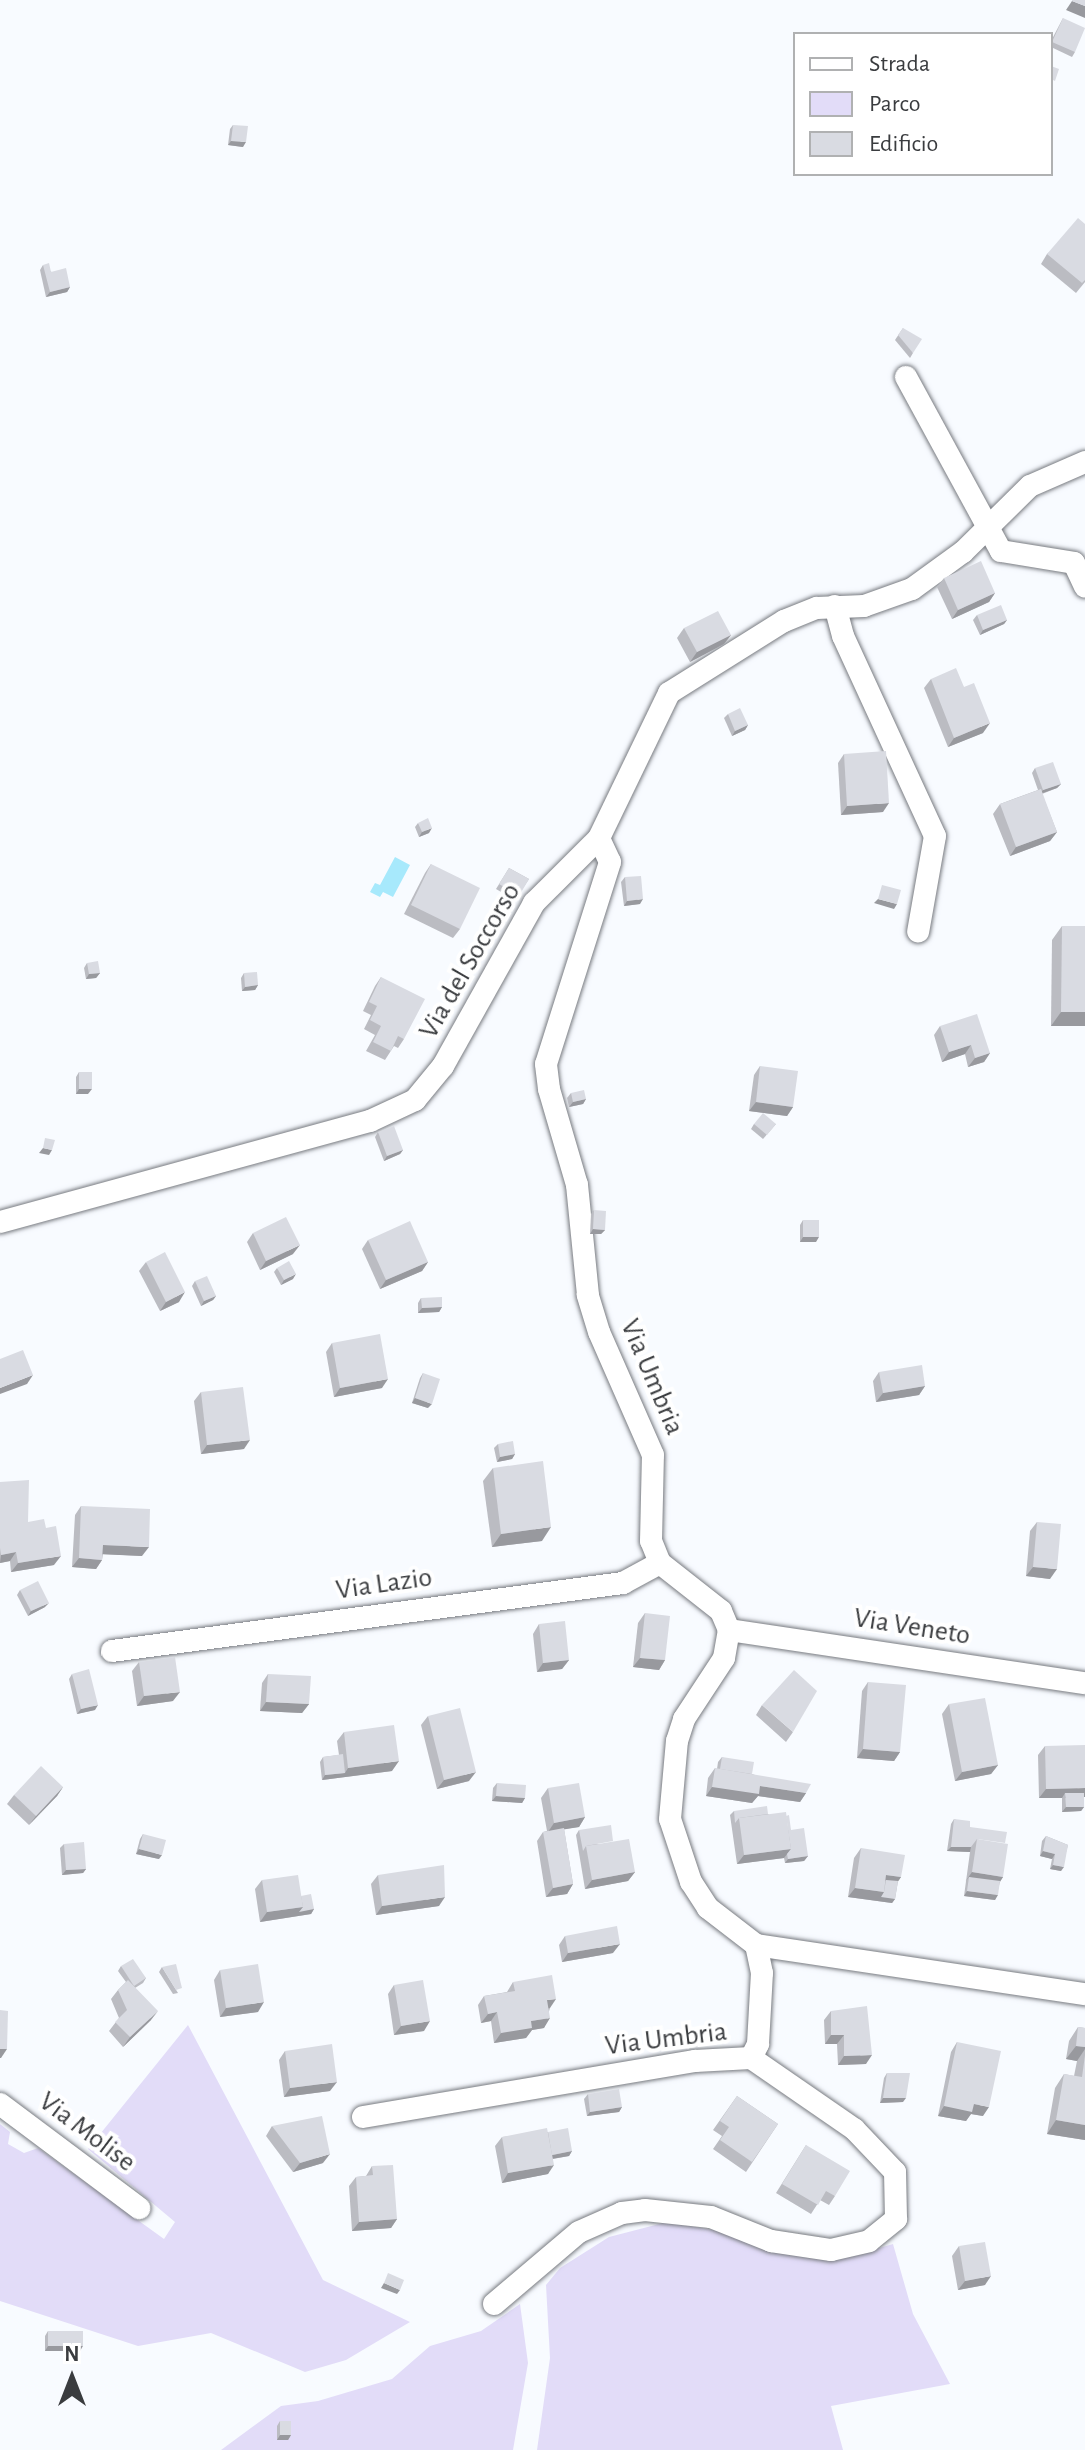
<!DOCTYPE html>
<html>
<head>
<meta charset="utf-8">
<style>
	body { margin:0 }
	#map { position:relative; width:1085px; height:2450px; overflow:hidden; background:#f8fbff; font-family:"Alegreya Sans",sans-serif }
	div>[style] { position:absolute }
	.green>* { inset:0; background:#e2dcf8 }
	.water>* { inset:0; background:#a7e9fc }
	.roads { filter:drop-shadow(0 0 2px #787b81) drop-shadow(0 0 2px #787b81) }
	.street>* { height:22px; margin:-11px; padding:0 11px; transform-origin:11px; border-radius:11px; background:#fff }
	.wall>* { inset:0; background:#bbbcc2 }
	.shaded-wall>* { inset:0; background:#98999e }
	.building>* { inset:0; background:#d9dbe2 }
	span { translate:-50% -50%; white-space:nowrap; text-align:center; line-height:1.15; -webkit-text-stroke:8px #fff; paint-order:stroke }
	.street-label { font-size:28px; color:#3a3c3f }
	.legend { position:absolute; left:793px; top:32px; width:260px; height:144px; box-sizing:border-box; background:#fff; border:2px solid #b0b1b2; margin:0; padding:10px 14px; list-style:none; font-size:24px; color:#3a3c3f }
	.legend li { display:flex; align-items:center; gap:16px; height:40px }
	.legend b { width:40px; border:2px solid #b0b1b2 }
	.north { position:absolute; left:32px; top:2338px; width:80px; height:80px; -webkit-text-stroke:6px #fff; paint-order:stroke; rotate:0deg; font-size:22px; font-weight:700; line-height:32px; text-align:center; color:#3a3c3f }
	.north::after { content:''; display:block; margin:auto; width:28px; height:36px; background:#3a3c3f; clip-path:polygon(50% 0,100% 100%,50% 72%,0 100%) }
</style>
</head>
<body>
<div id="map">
	<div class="green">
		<i style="clip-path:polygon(188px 2025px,323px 2280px,410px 2322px,346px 2360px,305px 2372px,211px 2333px,138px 2346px,0 2301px,0 2124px,10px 2132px,8px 2144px,24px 2153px,38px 2148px,164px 2239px,175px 2222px,88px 2149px)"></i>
		<i style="clip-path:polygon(667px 2222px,856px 2255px,893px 2244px,913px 2314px,950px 2384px,831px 2406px,843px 2450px,537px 2450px,550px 2358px,546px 2285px,560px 2268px,609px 2237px)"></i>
		<i style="clip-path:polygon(520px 2304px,528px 2363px,513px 2450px,221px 2450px,281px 2406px,318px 2401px,392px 2379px,430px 2346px,481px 2331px)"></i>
	</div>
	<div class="water">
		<i style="clip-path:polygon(395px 857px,410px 865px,393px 897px,383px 892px,380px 897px,370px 892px,375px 883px,380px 885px)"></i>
	</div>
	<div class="roads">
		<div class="street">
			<i style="left:906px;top:377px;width:198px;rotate:61.4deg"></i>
			<i style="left:1001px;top:551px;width:74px;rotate:9.3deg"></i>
			<i style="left:1074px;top:563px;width:26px;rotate:65deg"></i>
			<i style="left:835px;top:606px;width:31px;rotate:75deg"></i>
			<i style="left:843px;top:636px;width:220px;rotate:65.3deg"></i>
			<i style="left:935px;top:836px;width:97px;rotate:100deg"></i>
			<i style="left:0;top:1222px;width:384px;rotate:-15.3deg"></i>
			<i style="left:370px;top:1121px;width:50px;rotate:-25deg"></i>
			<i style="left:415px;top:1100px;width:44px;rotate:-50.5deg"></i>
			<i style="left:443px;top:1066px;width:187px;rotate:-60.8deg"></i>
			<i style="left:534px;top:903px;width:92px;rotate:-45deg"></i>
			<i style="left:599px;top:838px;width:161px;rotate:-64.2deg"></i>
			<i style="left:669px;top:693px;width:136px;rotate:-32.1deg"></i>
			<i style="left:784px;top:621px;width:35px;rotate:-22deg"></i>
			<i style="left:817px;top:608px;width:47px;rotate:-2.4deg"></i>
			<i style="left:864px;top:606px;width:51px;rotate:-19.5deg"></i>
			<i style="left:912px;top:589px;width:63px;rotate:-36deg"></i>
			<i style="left:963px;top:552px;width:94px;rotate:-44.6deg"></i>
			<i style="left:1030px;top:486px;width:60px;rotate:-23.6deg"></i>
			<i style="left:729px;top:1630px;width:360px;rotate:8.5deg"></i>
			<i style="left:112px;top:1651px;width:516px;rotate:-7.58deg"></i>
			<i style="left:623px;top:1583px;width:42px;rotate:-28.4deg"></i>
			<i style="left:756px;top:1945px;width:333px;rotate:8.5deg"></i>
			<i style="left:0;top:2104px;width:174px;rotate:36.8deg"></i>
			<i style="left:363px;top:2117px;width:337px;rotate:-9.6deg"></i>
			<i style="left:695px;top:2061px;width:56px;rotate:-3.1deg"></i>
			<i style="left:751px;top:2058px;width:16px;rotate:-63deg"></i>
			<i style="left:758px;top:2044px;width:71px;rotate:-86.8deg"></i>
			<i style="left:762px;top:1973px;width:29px;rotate:-102deg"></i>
			<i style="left:756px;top:1945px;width:61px;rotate:-142.4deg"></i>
			<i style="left:708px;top:1908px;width:31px;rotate:-123deg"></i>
			<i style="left:691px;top:1882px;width:66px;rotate:-108.4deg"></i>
			<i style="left:670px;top:1819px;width:78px;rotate:-84.9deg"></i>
			<i style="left:677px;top:1741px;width:23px;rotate:-72deg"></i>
			<i style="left:684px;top:1719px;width:73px;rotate:-56.7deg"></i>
			<i style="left:724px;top:1658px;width:28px;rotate:-80deg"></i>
			<i style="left:729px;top:1630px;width:21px;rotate:-113deg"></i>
			<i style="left:721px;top:1611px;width:78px;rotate:-141.8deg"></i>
			<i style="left:660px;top:1563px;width:24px;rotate:-112deg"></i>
			<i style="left:651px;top:1541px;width:86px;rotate:-88.7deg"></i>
			<i style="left:653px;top:1455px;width:134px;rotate:-113.7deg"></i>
			<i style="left:599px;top:1332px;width:39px;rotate:-107deg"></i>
			<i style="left:588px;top:1295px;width:111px;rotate:-95.7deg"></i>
			<i style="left:577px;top:1185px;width:100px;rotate:-106.3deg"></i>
			<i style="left:549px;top:1089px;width:25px;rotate:-97deg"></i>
			<i style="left:546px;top:1064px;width:212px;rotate:-72.4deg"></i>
			<i style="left:610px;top:862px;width:26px;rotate:-115deg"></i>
			<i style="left:494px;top:2304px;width:111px;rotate:-40.3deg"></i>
			<i style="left:579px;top:2232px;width:47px;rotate:-23.8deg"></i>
			<i style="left:622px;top:2213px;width:23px;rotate:-7deg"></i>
			<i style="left:645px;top:2210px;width:66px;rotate:6.1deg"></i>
			<i style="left:711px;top:2217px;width:65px;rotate:21.8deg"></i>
			<i style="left:771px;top:2241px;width:61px;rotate:8.5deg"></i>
			<i style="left:831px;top:2250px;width:39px;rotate:-13deg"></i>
			<i style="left:869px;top:2241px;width:35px;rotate:-39deg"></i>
			<i style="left:896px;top:2219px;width:47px;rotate:-91.2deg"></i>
			<i style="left:895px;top:2172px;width:59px;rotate:-133.6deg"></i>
			<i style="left:854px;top:2129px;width:125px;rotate:-145.4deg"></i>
		</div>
	</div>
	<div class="wall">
		<i style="clip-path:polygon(1063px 18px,1075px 52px,1072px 57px,1051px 47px,1051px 41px)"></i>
		<i style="clip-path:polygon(233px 125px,243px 147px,228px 145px,230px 129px)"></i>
		<i style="clip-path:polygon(1085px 224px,1085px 282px,1076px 293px,1041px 264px,1047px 254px)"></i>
		<i style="clip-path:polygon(43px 265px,70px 287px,67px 292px,46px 297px,40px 270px)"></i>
		<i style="clip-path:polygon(903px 328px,913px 353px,910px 358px,895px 340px)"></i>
		<i style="clip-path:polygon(944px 578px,995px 593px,989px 602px,952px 619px,937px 587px)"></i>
		<i style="clip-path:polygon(977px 615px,1007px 620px,1004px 624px,980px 635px,973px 620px)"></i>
		<i style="clip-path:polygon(684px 628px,731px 635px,724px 644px,690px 662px,677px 638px)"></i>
		<i style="clip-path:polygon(931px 679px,964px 687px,983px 733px,948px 747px,924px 688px)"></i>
		<i style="clip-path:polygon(728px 714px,748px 725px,745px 730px,732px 736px,724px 718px)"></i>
		<i style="clip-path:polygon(844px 754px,883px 812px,841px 815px,838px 763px)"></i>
		<i style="clip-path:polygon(1035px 768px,1061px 784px,1057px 788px,1042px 794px,1057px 832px,1050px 841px,1010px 856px,993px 814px,1000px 804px,1038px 790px,1032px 773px)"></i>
		<i style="clip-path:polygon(418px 823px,429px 833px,419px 837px,415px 827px)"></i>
		<i style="clip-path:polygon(431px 864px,460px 929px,453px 938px,404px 914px,425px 873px)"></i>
		<i style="clip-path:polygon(509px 868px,529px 879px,515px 900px,496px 889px)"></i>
		<i style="clip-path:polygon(625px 877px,640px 904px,624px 906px,621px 882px)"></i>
		<i style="clip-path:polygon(1062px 926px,1085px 1026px,1051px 1026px,1052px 940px)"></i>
		<i style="clip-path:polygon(87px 963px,100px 973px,96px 978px,86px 979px,84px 968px)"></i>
		<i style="clip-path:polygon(244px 973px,258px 985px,255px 990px,242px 991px,241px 978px)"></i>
		<i style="clip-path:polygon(381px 977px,404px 1039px,398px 1048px,394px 1046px,385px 1060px,366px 1051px,375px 1035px,364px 1029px,371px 1015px,363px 1011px,375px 986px)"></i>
		<i style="clip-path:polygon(940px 1026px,990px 1053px,984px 1062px,968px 1067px,965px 1054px,942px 1062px,934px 1035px)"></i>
		<i style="clip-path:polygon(760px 1066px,793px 1107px,787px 1116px,749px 1111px,754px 1075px)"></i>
		<i style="clip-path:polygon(79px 1072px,88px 1094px,76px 1094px,76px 1077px)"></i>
		<i style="clip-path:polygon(571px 1093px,586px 1099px,583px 1104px,569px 1107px,567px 1098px)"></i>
		<i style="clip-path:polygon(754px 1124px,776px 1124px,763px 1139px,751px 1129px)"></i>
		<i style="clip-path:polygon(378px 1132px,403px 1150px,400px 1154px,384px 1161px,375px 1137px)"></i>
		<i style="clip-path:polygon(594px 1210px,605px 1230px,601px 1234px,590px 1234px,591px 1214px)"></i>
		<i style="clip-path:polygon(803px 1220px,816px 1242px,800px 1242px,800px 1225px)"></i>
		<i style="clip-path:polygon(253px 1233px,293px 1254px,260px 1270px,247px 1242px)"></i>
		<i style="clip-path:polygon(368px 1240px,428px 1262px,422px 1271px,380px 1289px,362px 1249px)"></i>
		<i style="clip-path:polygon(146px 1262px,179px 1302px,160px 1311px,139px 1271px)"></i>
		<i style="clip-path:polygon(277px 1268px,293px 1279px,281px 1285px,274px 1272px)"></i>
		<i style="clip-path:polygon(195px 1281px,216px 1296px,213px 1300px,201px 1306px,192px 1286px)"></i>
		<i style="clip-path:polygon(421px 1298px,442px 1307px,439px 1312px,418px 1313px,418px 1303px)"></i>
		<i style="clip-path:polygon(332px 1343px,382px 1388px,334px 1397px,326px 1352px)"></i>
		<i style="clip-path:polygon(879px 1372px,925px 1386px,919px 1395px,876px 1402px,873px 1381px)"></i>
		<i style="clip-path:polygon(423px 1373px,428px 1408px,412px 1403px,420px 1378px)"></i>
		<i style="clip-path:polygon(201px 1392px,244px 1449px,201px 1454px,194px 1401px)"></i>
		<i style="clip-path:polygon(498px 1444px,515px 1454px,512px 1459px,497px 1462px,494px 1448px)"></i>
		<i style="clip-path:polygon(493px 1468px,542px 1541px,492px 1547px,483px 1481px)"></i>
		<i style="clip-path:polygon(0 1482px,28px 1522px,54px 1565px,11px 1572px,10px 1561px,0 1563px)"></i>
		<i style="clip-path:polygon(81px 1506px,142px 1556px,103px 1554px,102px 1560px,96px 1569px,72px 1567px,75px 1515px)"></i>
		<i style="clip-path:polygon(1037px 1522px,1050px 1579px,1026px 1576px,1030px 1531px)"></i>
		<i style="clip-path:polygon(20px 1590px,45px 1607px,28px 1616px,17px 1595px)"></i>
		<i style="clip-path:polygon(645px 1613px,665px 1660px,659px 1670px,633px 1667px,638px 1623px)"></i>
		<i style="clip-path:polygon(539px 1624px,569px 1660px,562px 1669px,537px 1672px,533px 1634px)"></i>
		<i style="clip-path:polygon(139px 1662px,173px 1701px,137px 1706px,132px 1671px)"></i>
		<i style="clip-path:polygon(72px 1674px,95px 1710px,77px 1714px,69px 1679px)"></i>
		<i style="clip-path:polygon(268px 1674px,309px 1704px,302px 1713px,260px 1711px,262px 1683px)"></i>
		<i style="clip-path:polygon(868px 1682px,900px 1752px,894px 1761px,857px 1758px,862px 1691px)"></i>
		<i style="clip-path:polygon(949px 1704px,998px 1765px,991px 1774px,955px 1781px,942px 1714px)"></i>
		<i style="clip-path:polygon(762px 1705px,793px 1732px,786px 1742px,756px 1715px)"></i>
		<i style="clip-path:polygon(428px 1716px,469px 1781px,437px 1789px,421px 1725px)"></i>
		<i style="clip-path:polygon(344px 1732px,392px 1771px,322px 1780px,320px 1762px,323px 1757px,339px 1755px,337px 1741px)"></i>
		<i style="clip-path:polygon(1045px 1746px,1084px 1797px,1084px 1807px,1081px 1811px,1062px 1812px,1062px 1798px,1039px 1798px,1038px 1755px)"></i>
		<i style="clip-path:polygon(722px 1757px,752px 1774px,806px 1793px,800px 1802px,758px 1796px,752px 1803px,706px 1796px,708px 1778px,715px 1768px,717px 1769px,718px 1762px)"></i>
		<i style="clip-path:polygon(497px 1783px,525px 1798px,522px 1803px,492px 1801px,493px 1788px)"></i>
		<i style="clip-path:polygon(63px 1787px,57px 1796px,29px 1825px,7px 1804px,14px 1795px)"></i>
		<i style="clip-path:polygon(548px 1788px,585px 1817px,579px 1827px,564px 1829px,573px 1884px,567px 1894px,546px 1897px,537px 1841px,543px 1832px,547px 1831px,541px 1798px)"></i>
		<i style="clip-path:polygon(734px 1811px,768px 1814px,791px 1830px,808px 1856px,804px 1861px,785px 1863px,784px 1858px,737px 1864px,730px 1815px)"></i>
		<i style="clip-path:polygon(954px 1819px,970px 1827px,1003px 1877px,1000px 1882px,995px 1900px,964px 1896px,970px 1852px,947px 1851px,951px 1824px)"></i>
		<i style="clip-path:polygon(579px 1830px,635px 1872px,628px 1881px,585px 1889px,576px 1835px)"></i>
		<i style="clip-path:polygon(143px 1834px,159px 1859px,136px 1854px,140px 1839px)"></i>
		<i style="clip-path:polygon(1046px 1836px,1068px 1845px,1061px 1871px,1050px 1869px,1052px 1859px,1040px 1856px,1042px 1841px)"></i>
		<i style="clip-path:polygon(64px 1844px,86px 1869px,83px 1873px,62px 1875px,60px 1848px)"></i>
		<i style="clip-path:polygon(861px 1848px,901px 1877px,898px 1881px,895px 1899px,892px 1903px,848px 1897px,854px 1858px)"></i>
		<i style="clip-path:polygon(378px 1875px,439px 1906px,376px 1915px,371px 1884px)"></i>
		<i style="clip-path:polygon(262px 1880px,301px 1896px,314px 1909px,311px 1914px,260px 1922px,255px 1889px)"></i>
		<i style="clip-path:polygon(565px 1936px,613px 1953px,562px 1962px,559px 1945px)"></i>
		<i style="clip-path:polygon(121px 1966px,146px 1978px,143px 1983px,135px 1988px,151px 2020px,123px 2047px,109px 2031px,119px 2018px,111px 1999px,118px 1990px,126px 1982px,118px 1971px)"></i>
		<i style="clip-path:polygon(162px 1967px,178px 1993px,173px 1994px,159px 1972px)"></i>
		<i style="clip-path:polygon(220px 1970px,258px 2012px,220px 2017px,214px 1980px)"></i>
		<i style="clip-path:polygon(513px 1982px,550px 2008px,544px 2028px,532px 2030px,526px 2038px,494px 2043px,491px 2021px,481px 2023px,478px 2005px,484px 1996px,507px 1992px)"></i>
		<i style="clip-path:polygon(394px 1985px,424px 2031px,394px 2035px,388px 1994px)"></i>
		<i style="clip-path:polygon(831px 2011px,866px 2064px,838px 2065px,837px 2044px,825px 2044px,824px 2020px)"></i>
		<i style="clip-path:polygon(1078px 2027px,1085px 2028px,1085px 2140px,1047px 2134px,1055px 2088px,1064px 2074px,1074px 2076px,1077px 2061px,1066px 2059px,1069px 2041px)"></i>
		<i style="clip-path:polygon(957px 2042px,983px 2116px,971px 2114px,966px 2121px,938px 2116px,951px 2052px)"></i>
		<i style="clip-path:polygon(285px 2051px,330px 2091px,284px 2097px,279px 2060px)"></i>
		<i style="clip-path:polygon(887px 2073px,903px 2102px,880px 2103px,884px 2078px)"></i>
		<i style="clip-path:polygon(588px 2094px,622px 2107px,619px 2112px,587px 2116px,584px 2099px)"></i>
		<i style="clip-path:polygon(737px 2096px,778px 2124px,746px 2172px,713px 2149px,722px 2136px,713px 2130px)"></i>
		<i style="clip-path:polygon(272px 2126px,323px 2163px,293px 2172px,266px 2136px)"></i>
		<i style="clip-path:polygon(548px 2132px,572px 2151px,569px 2156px,553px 2159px,548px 2174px,502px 2183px,495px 2146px,502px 2137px)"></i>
		<i style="clip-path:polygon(806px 2145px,835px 2196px,829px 2205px,820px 2200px,811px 2214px,776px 2193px)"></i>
		<i style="clip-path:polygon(372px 2166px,397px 2219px,391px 2228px,352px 2231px,349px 2186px,356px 2177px,366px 2176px)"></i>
		<i style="clip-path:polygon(959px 2246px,985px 2285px,958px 2290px,952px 2256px)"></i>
		<i style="clip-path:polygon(48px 2331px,80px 2351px,45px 2351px,45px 2336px)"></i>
		<i style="clip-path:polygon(280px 2421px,291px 2435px,288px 2440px,277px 2440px,277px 2426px)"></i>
	</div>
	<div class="shaded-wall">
		<i style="clip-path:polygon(1072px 1px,1085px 6px,1085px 18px,1066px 10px)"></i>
		<i style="clip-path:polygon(231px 141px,246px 142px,243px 147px,228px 145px)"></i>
		<i style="clip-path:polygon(70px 287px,67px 292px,46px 297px,50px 292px)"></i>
		<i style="clip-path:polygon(995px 593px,989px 602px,952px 619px,958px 610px)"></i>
		<i style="clip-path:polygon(1007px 620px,1004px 624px,980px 635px,983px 630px)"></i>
		<i style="clip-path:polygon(731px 635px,724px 644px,690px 662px,697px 652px)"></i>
		<i style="clip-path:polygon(990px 723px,983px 733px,948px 747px,954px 738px)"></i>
		<i style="clip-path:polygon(748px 725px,745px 730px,732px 736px,735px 731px)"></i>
		<i style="clip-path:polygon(1061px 784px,1057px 788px,1040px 794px,1043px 790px)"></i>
		<i style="clip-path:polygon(889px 803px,883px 812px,841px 815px,847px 806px)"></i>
		<i style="clip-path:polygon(432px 828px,429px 833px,419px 837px,422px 832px)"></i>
		<i style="clip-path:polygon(1057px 832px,1050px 841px,1010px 856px,1016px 847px)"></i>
		<i style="clip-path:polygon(643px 899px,640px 904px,624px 906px,627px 901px)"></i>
		<i style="clip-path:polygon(878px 899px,897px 904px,894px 909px,874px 903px)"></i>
		<i style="clip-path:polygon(100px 973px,96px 978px,86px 979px,89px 974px)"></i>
		<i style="clip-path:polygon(258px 985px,255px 990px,242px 991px,245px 987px)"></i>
		<i style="clip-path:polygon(1061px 1012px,1085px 1012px,1085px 1026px,1051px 1026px)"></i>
		<i style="clip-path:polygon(971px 1045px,965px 1054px,942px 1062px,949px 1052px)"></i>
		<i style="clip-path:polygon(990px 1053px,984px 1062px,968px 1067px,975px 1058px)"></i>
		<i style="clip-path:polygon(79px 1089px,92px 1089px,88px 1094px,76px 1094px)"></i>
		<i style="clip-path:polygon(586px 1099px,583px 1104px,569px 1107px,573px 1102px)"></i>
		<i style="clip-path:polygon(756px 1102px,793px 1107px,787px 1116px,749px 1111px)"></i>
		<i style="clip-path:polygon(43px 1148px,52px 1150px,49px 1155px,39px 1153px)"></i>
		<i style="clip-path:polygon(403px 1150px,400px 1154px,384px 1161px,387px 1156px)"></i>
		<i style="clip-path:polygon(593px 1229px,605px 1230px,601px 1234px,590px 1234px)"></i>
		<i style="clip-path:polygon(803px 1237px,819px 1237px,816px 1242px,800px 1242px)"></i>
		<i style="clip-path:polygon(300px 1245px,293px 1254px,260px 1270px,266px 1261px)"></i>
		<i style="clip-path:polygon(428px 1262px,422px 1271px,380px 1289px,386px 1280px)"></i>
		<i style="clip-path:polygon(296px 1274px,293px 1279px,281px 1285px,284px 1280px)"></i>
		<i style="clip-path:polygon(185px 1292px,179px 1302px,160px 1311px,166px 1302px)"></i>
		<i style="clip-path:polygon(216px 1296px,213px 1300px,201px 1306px,204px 1301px)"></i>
		<i style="clip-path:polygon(442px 1307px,439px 1312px,418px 1313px,422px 1308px)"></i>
		<i style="clip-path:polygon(33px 1375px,27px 1384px,0 1394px,0 1388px)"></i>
		<i style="clip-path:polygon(388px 1379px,382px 1388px,334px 1397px,340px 1388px)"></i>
		<i style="clip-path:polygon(925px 1386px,919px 1395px,876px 1402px,883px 1393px)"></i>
		<i style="clip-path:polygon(415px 1398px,432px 1404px,428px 1408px,412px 1403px)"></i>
		<i style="clip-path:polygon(250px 1440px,244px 1449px,201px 1454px,207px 1445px)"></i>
		<i style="clip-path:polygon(515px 1454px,512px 1459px,497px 1462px,500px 1457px)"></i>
		<i style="clip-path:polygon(551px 1527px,542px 1541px,492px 1547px,501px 1534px)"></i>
		<i style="clip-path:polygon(103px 1545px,149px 1547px,142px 1556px,97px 1554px)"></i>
		<i style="clip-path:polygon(16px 1552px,10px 1561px,0 1563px,1px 1555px)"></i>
		<i style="clip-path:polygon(61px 1556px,54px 1565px,11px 1572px,18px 1563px)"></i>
		<i style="clip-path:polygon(79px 1558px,102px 1560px,96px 1569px,72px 1567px)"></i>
		<i style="clip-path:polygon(1033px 1567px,1057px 1569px,1050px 1579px,1026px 1576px)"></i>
		<i style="clip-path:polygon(49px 1603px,45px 1607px,28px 1616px,31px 1611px)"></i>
		<i style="clip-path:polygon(640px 1658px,665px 1660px,659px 1670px,633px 1667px)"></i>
		<i style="clip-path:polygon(569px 1660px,562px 1669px,537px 1672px,543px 1663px)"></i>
		<i style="clip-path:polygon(180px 1692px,173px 1701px,137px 1706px,144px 1696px)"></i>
		<i style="clip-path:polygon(266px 1702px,309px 1704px,302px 1713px,260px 1711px)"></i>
		<i style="clip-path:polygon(98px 1705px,95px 1710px,77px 1714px,81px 1709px)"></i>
		<i style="clip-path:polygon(863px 1749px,900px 1752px,894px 1761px,857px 1758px)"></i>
		<i style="clip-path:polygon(399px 1761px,392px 1771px,322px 1780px,325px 1775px,345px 1773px,348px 1768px)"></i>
		<i style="clip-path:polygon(998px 1765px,991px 1774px,955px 1781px,962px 1772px)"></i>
		<i style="clip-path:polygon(476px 1772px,469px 1781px,437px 1789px,444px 1780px)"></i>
		<i style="clip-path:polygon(760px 1786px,806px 1793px,800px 1802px,758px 1796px,752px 1803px,706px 1796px,712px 1787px)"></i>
		<i style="clip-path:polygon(63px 1787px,57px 1796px,29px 1825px,36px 1816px)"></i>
		<i style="clip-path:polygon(1085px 1788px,1085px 1797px,1065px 1798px,1065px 1793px,1062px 1798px,1039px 1798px,1046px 1789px)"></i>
		<i style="clip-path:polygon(496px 1796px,525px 1798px,522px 1803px,492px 1801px)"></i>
		<i style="clip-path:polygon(1066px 1807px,1084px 1807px,1081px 1811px,1062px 1812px)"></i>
		<i style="clip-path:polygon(585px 1817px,579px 1827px,548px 1832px,554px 1823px)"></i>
		<i style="clip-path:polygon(951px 1847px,971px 1847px,970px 1852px,947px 1851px)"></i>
		<i style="clip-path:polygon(139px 1849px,162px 1855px,159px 1859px,136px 1854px)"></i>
		<i style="clip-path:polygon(791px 1849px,784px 1858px,737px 1864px,744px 1855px)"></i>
		<i style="clip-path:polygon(1043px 1851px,1055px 1854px,1052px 1859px,1040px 1856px)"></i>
		<i style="clip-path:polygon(808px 1856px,804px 1861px,785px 1863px,788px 1859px)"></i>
		<i style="clip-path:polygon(1053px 1865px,1064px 1867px,1061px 1871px,1050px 1869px)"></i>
		<i style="clip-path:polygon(86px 1869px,83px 1873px,62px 1875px,66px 1870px)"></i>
		<i style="clip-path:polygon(635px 1872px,628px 1881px,585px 1889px,592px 1880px)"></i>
		<i style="clip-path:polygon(972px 1872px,1003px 1877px,997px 1886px,969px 1877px,965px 1882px)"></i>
		<i style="clip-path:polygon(886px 1875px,901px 1877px,895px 1886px,883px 1879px)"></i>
		<i style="clip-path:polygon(573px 1884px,567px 1894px,546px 1897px,553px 1888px)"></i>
		<i style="clip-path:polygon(855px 1888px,884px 1892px,895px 1899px,892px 1903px,848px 1897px)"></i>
		<i style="clip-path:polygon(967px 1891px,998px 1895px,995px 1900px,964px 1896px)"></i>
		<i style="clip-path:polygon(445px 1897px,439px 1906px,376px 1915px,382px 1906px)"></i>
		<i style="clip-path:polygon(303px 1907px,314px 1909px,311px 1914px,260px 1922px,267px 1912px)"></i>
		<i style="clip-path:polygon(620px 1944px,613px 1953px,562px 1962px,568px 1953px)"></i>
		<i style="clip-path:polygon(556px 1999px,550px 2008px,541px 2010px,547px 2000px)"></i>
		<i style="clip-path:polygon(264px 2002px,258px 2012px,220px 2017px,226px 2008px)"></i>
		<i style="clip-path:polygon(158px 2011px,151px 2020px,123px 2047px,130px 2037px)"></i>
		<i style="clip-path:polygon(497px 2012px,491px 2021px,481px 2023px,488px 2014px)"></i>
		<i style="clip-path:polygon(550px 2018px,544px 2028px,532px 2030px,526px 2038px,494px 2043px,501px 2033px,531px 2021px)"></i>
		<i style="clip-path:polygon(430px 2021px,424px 2031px,394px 2035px,401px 2026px)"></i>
		<i style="clip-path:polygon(831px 2035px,844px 2035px,837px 2044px,825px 2044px)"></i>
		<i style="clip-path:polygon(1076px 2046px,1085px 2047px,1085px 2049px,1077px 2061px,1066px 2059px)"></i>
		<i style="clip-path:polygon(0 2049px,7px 2049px,1px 2058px,0 2058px)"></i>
		<i style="clip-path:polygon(872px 2055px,866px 2064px,838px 2065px,844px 2056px)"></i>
		<i style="clip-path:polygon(337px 2082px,330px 2091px,284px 2097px,290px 2088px)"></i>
		<i style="clip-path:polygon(883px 2098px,906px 2098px,903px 2102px,880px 2103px)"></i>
		<i style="clip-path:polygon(974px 2104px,989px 2107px,983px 2116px,971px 2114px,966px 2121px,938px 2116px,944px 2106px)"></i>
		<i style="clip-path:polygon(622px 2107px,619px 2112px,587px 2116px,590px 2112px)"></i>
		<i style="clip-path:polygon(1056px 2120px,1085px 2125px,1085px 2140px,1047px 2134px)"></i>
		<i style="clip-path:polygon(572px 2151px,569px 2156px,545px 2160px,548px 2156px)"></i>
		<i style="clip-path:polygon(330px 2154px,323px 2163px,293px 2172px,300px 2163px)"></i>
		<i style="clip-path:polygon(554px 2165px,548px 2174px,502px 2183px,508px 2173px)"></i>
		<i style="clip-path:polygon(397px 2219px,391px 2228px,352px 2231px,359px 2222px)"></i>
		<i style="clip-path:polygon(991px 2276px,985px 2285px,958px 2290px,965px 2281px)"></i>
		<i style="clip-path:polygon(384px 2283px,400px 2290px,397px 2294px,381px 2288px)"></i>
		<i style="clip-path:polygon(48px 2346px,83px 2346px,80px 2351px,45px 2351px)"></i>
		<i style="clip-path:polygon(280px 2435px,291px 2435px,288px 2440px,277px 2440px)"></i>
	</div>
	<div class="building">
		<i style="clip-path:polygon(1072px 0,1085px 0,1085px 6px,1072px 1px)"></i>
		<i style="clip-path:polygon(1063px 18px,1085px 28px,1075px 52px,1052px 42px)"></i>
		<i style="clip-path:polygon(1051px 66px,1059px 69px,1055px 81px,1051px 79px)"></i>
		<i style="clip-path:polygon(233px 125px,248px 126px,246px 142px,231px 141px)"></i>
		<i style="clip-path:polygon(1078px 218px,1085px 224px,1085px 280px,1082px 283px,1047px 254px)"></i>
		<i style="clip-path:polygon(49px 263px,51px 272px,66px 268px,70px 287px,50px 292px,43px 265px)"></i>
		<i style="clip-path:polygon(903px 328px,922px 339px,913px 353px,898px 335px)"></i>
		<i style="clip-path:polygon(981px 561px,995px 593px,958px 610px,944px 578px)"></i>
		<i style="clip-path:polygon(1001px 605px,1007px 620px,983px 630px,977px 615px)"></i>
		<i style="clip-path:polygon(718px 611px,731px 635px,697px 652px,684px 628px)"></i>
		<i style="clip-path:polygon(956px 668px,964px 687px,974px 683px,990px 723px,954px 738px,931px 679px)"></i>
		<i style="clip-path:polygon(740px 708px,748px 725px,735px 731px,728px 714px)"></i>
		<i style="clip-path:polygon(886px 751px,889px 803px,847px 806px,844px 754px)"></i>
		<i style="clip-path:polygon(1053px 762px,1061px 784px,1043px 790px,1035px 768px)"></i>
		<i style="clip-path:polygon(1041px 789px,1057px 832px,1016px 847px,1000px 804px)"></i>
		<i style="clip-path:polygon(428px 818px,432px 828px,422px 832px,418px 823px)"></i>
		<i style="clip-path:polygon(431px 864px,480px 888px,460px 929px,411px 905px)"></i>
		<i style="clip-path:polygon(509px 868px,529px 879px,519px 896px,499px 884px)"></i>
		<i style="clip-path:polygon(641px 876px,643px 899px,627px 901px,625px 877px)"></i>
		<i style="clip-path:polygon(882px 885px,901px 890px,897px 904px,878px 899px)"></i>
		<i style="clip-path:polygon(1062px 926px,1085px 926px,1085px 1012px,1061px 1012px)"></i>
		<i style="clip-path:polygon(98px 961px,100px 973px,89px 974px,87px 963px)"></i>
		<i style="clip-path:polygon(257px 972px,258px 985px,245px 987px,244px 973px)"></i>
		<i style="clip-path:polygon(381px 977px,425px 999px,404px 1039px,398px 1036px,391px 1051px,373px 1042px,381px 1026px,370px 1020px,377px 1006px,369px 1002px)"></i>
		<i style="clip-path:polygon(977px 1014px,990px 1053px,975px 1058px,971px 1045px,949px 1052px,940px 1026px)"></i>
		<i style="clip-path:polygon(760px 1066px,798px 1071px,793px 1107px,756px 1102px)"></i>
		<i style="clip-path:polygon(79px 1072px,92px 1072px,92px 1089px,79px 1089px)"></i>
		<i style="clip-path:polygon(584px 1090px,586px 1099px,573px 1102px,571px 1093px)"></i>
		<i style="clip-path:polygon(763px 1113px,776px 1124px,767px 1135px,754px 1124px)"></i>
		<i style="clip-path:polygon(394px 1126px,403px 1150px,387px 1156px,378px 1132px)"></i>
		<i style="clip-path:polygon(45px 1138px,55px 1140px,52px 1150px,43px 1148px)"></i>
		<i style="clip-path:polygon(594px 1210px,606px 1211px,605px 1230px,593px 1229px)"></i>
		<i style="clip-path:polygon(286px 1217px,300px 1245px,266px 1261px,253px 1233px)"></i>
		<i style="clip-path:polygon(803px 1220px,819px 1220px,819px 1237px,803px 1237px)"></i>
		<i style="clip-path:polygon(410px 1221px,428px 1262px,386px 1280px,368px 1240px)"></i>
		<i style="clip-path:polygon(165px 1252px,185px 1292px,166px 1302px,146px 1262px)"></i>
		<i style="clip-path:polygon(289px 1261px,296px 1274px,284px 1280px,277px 1268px)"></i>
		<i style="clip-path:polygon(207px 1276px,216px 1296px,204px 1301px,195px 1281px)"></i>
		<i style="clip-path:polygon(442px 1297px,442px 1307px,422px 1308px,421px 1298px)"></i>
		<i style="clip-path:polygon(380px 1334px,388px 1379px,340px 1388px,332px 1343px)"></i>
		<i style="clip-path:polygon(23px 1350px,33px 1375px,0 1388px,0 1359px)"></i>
		<i style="clip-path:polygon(922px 1365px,925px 1386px,883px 1393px,879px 1372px)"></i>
		<i style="clip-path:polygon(423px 1373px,440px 1379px,432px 1404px,415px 1398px)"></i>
		<i style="clip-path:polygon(243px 1387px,250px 1440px,207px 1445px,201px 1392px)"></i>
		<i style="clip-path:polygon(513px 1441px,515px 1454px,500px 1457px,498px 1444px)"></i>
		<i style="clip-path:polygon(543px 1461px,551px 1527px,501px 1534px,493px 1468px)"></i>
		<i style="clip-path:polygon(29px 1480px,28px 1522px,44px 1519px,46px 1528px,56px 1526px,61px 1556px,18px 1563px,16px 1552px,1px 1555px,0 1548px,0 1482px)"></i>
		<i style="clip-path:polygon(81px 1506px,150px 1509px,149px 1547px,103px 1545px,102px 1560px,79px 1558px)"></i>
		<i style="clip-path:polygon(1037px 1522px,1061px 1524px,1057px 1569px,1033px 1567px)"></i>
		<i style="clip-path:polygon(38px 1581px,49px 1603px,31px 1611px,20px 1590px)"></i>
		<i style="clip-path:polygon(645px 1613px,670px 1616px,665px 1660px,640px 1658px)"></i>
		<i style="clip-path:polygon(565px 1621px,569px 1660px,543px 1663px,539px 1624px)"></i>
		<i style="clip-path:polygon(175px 1657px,180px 1692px,144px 1696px,139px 1662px)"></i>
		<i style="clip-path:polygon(89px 1669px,98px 1705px,81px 1709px,72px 1674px)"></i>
		<i style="clip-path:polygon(794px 1670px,817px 1691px,793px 1732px,762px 1705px)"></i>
		<i style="clip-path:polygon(268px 1674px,311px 1676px,309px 1704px,266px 1702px)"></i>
		<i style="clip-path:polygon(868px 1682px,906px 1685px,900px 1752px,863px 1749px)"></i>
		<i style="clip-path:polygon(985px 1698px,998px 1765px,962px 1772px,949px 1704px)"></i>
		<i style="clip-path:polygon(460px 1708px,476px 1772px,444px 1780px,428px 1716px)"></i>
		<i style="clip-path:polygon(394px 1725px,399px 1761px,348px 1768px,344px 1732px)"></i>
		<i style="clip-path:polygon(1085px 1745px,1085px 1788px,1046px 1789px,1045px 1746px)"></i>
		<i style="clip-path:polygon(343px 1754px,345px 1773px,325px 1775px,323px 1757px)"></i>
		<i style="clip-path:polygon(722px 1757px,754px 1762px,752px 1774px,720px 1769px)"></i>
		<i style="clip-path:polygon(41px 1766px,63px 1787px,36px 1816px,14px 1795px)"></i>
		<i style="clip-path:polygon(715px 1768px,811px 1784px,806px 1793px,760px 1786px,759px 1794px,712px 1787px)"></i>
		<i style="clip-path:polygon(497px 1783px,526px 1785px,525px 1798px,496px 1796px)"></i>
		<i style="clip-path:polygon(579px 1783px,585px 1817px,554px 1823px,548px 1788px)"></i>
		<i style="clip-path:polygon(1065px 1793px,1084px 1793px,1084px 1807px,1066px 1807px)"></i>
		<i style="clip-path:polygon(767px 1806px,768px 1814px,739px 1818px,735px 1823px,734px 1811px)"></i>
		<i style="clip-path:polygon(786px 1812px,791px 1849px,744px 1855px,739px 1818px)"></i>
		<i style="clip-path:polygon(789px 1815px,791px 1830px,804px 1828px,808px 1856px,788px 1859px,787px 1854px,791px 1849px,786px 1816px)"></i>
		<i style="clip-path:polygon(954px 1819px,970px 1821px,970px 1827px,1007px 1832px,1005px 1843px,977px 1839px,971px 1847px,951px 1847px)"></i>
		<i style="clip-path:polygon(611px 1825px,613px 1841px,586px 1846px,583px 1851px,579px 1830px)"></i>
		<i style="clip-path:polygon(564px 1828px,573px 1884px,553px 1888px,543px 1832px)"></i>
		<i style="clip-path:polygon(143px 1834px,166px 1840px,162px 1855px,139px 1849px)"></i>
		<i style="clip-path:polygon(1046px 1836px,1068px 1845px,1064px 1867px,1053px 1865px,1055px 1854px,1043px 1851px)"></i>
		<i style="clip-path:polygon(629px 1839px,635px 1872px,592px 1880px,586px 1846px)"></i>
		<i style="clip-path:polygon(977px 1839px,1008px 1844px,1003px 1877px,972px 1872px)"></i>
		<i style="clip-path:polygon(84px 1842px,86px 1869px,66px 1870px,64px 1844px)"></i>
		<i style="clip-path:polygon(861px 1848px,905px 1855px,901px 1877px,886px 1875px,884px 1892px,855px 1888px)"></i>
		<i style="clip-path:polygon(444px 1865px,445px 1897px,382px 1906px,378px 1875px)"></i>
		<i style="clip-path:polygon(298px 1875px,303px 1907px,267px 1912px,262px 1880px)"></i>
		<i style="clip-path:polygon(969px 1877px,1000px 1881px,998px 1895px,967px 1891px)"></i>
		<i style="clip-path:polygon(886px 1880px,898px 1881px,895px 1899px,881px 1897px,884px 1892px)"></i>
		<i style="clip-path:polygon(311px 1894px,314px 1909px,299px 1912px,303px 1907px,301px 1896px)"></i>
		<i style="clip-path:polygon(617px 1926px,620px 1944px,568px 1953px,565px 1936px)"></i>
		<i style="clip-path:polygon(133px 1959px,146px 1978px,134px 1986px,121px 1966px)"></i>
		<i style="clip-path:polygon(176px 1964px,182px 1988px,176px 1990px,162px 1967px)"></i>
		<i style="clip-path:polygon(258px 1964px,264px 2002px,226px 2008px,220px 1970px)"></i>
		<i style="clip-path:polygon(552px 1975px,556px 1999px,547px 2000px,550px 2018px,531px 2021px,532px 2028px,501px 2033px,497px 2012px,488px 2014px,484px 1996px,515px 1991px,513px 1982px)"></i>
		<i style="clip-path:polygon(128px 1980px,158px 2011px,130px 2037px,115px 2022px,127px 2010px,118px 1990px)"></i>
		<i style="clip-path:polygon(423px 1980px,430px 2021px,401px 2026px,394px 1985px)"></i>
		<i style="clip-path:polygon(867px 2006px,872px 2055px,844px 2056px,844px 2035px,831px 2035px,831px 2011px)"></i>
		<i style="clip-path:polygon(0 2010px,8px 2011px,7px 2049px,0 2049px)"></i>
		<i style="clip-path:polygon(1078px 2027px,1085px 2028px,1085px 2047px,1076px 2046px)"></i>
		<i style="clip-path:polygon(957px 2042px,1001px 2051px,989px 2107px,974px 2104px,972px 2112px,944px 2106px)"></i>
		<i style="clip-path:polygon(332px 2044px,337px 2082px,290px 2088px,285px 2051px)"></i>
		<i style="clip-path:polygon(1085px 2055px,1085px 2125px,1056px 2120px,1064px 2074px,1082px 2077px)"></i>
		<i style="clip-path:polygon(887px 2073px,910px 2073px,906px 2098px,883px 2098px)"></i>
		<i style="clip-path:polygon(619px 2089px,622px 2107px,590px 2112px,588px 2094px)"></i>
		<i style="clip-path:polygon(737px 2096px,778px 2124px,752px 2162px,720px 2140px,729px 2127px,720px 2121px)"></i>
		<i style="clip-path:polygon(322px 2116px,330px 2154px,300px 2163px,272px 2126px)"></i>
		<i style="clip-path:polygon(547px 2128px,554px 2165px,508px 2173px,502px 2137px)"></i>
		<i style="clip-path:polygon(568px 2128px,572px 2151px,552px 2155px,548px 2132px)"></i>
		<i style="clip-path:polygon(806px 2145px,850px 2171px,835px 2196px,826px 2191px,818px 2205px,782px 2184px)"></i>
		<i style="clip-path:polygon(393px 2165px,397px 2219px,359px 2222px,356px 2177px,373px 2175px,372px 2166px)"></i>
		<i style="clip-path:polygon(985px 2242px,991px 2276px,965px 2281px,959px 2246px)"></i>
		<i style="clip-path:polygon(388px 2273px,404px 2280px,400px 2290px,384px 2283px)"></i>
		<i style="clip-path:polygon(48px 2331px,83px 2331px,83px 2346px,48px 2346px)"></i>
		<i style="clip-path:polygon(280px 2421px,291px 2421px,291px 2435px,280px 2435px)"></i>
	</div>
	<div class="street-label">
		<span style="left:470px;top:961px;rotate:-60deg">Via del Soccorso</span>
		<span style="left:652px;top:1377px;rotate:67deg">Via Umbria</span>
		<span style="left:384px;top:1584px;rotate:-8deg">Via Lazio</span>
		<span style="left:912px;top:1627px;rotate:9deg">Via Veneto</span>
		<span style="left:666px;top:2039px;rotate:-7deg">Via Umbria</span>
		<span style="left:87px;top:2132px;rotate:37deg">Via Molise</span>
	</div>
	<ul class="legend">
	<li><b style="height:10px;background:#fff"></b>Strada</li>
	<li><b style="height:22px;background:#e2dcf8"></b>Parco</li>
	<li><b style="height:22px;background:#d9dbe2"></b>Edificio</li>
	</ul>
	<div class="north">N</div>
</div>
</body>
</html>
